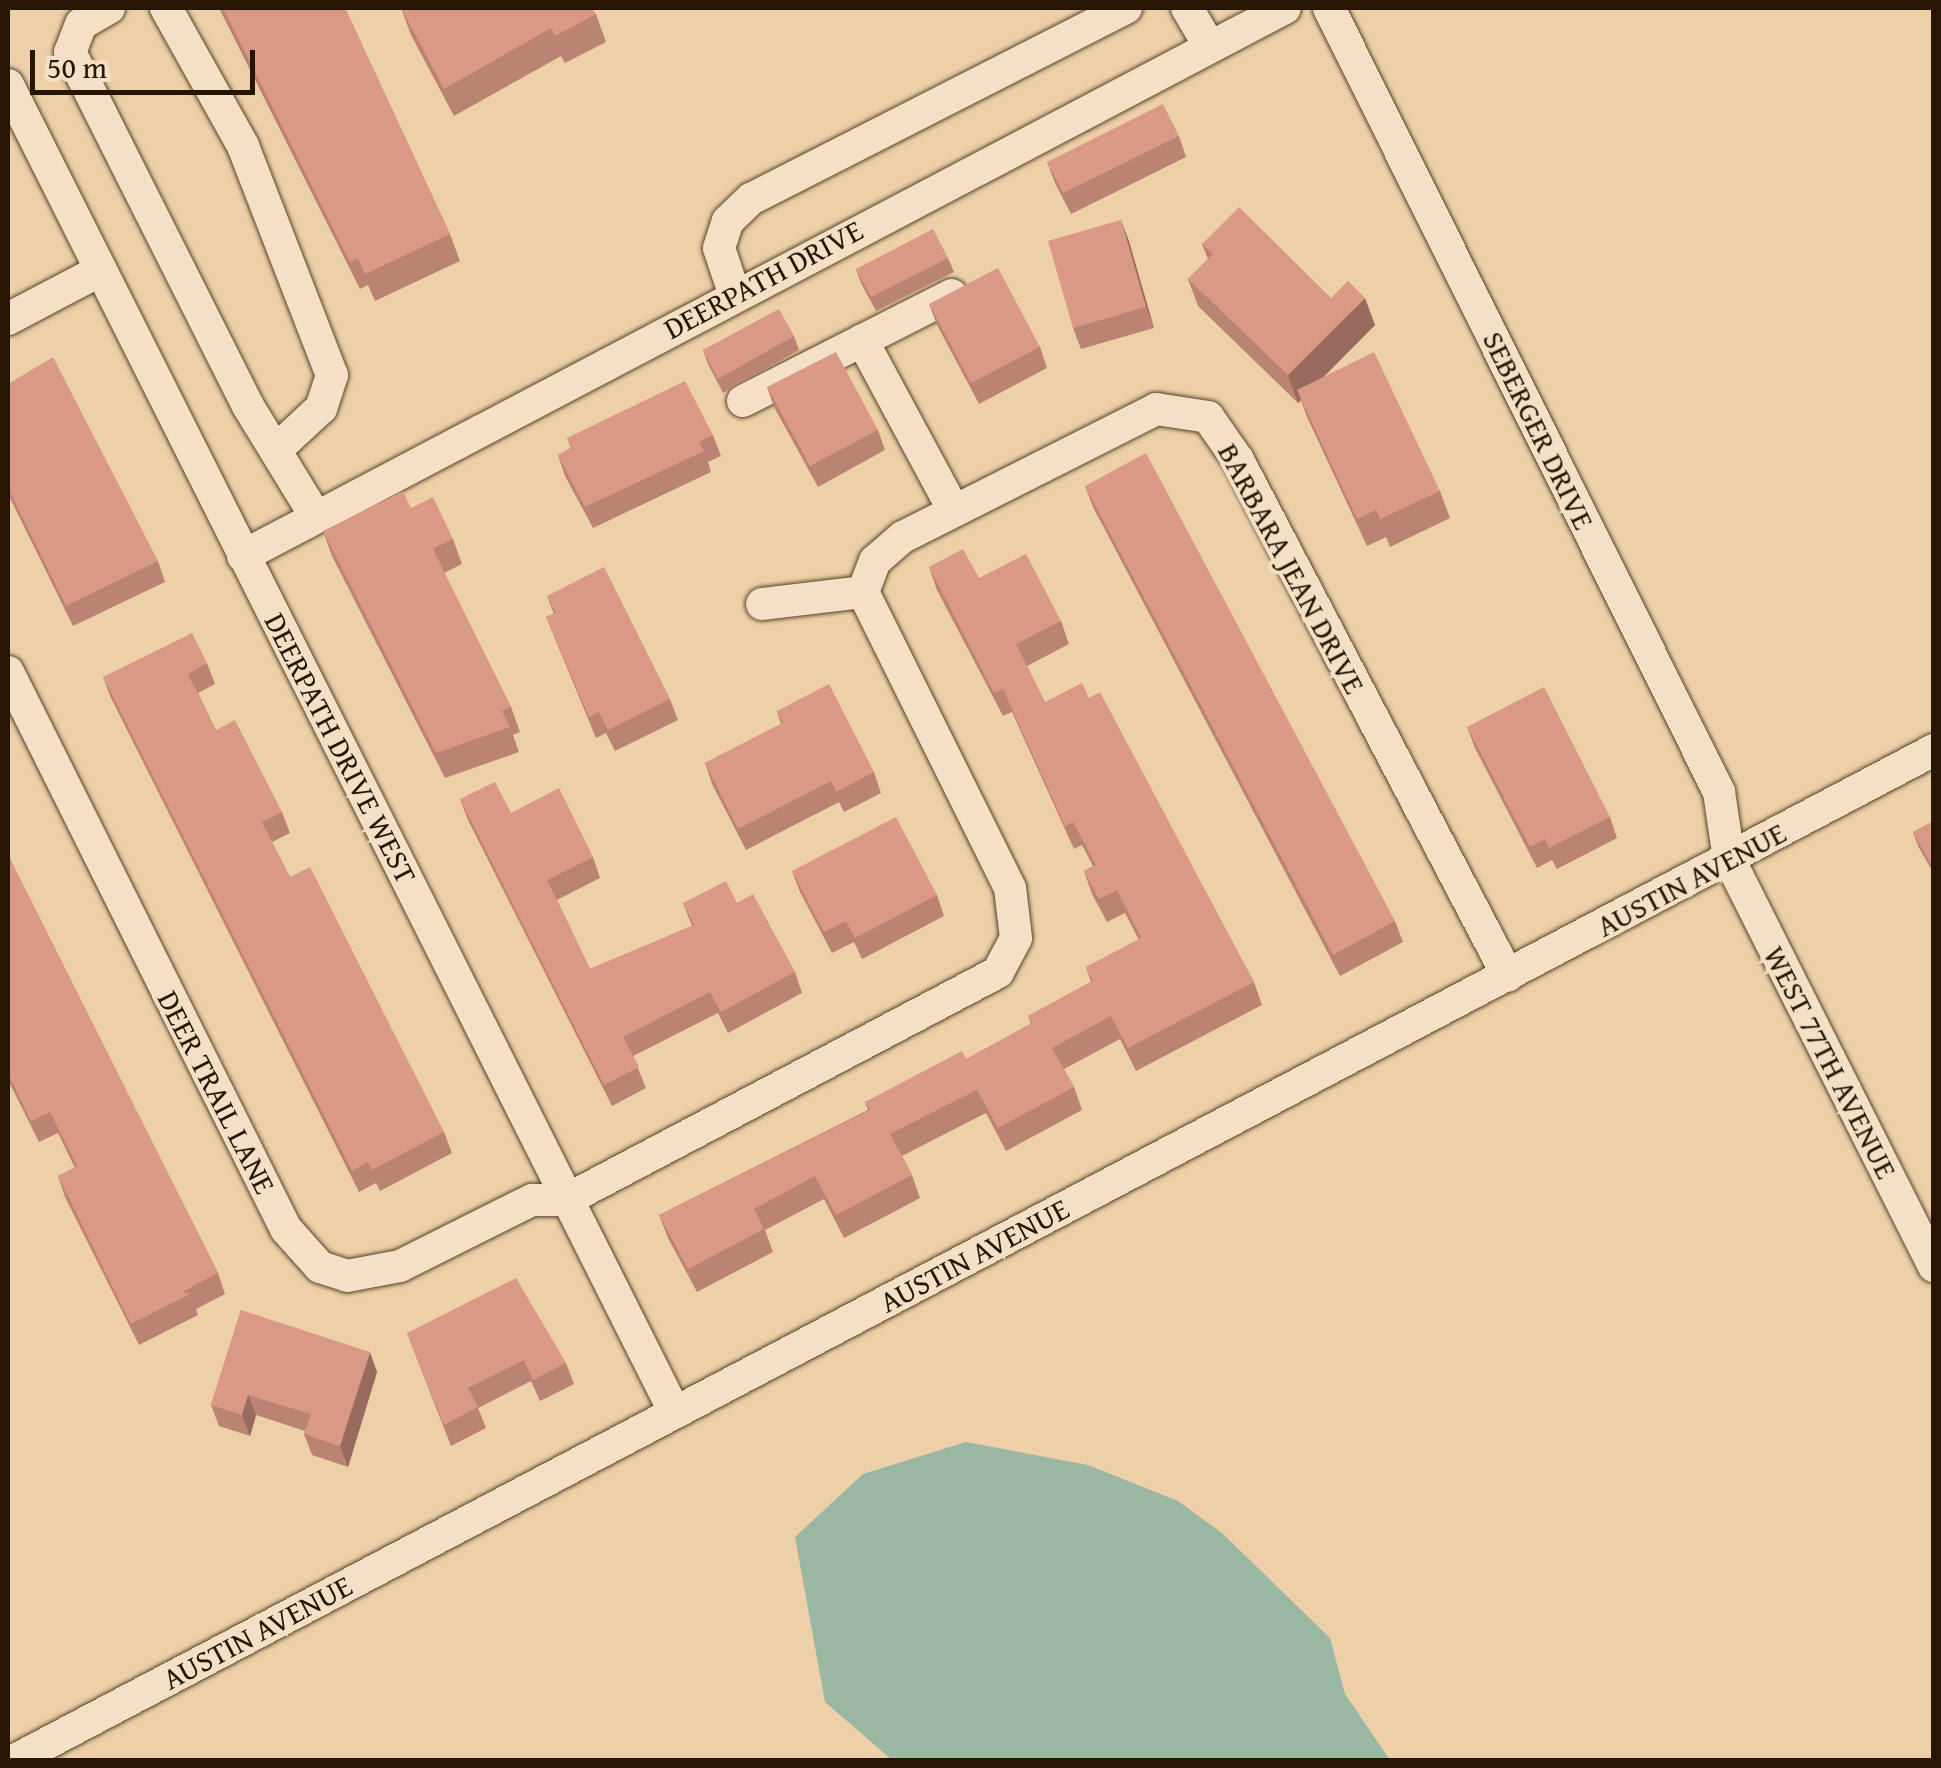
<!DOCTYPE html>
<html>
<head>
<meta charset="utf-8">
<style>
	body { margin:0 }
	#map { position:relative; width:1941px; height:1768px; overflow:hidden; background:#edd0a7; font-family:"Gentium Book Plus",serif }
	div>[style] { position:absolute }
	.water>* { inset:0; background:#9ab7a3 }
	.roads { filter:drop-shadow(0 0 2px #58442b) drop-shadow(0 0 2px #58442b) }
	.minor>* { height:32px; margin:-16px; padding:0 16px; transform-origin:16px; border-radius:16px; background:#f3e0c6 }
	.wall>* { inset:0; background:#bb8373 }
	.shaded-wall>* { inset:0; background:#996a5e }
	.building>* { inset:0; background:#da9886 }
	span { translate:-50% -50%; white-space:nowrap; text-align:center; line-height:1.15; -webkit-text-stroke:8px #f3e0c6; paint-order:stroke }
	.street-label { font-size:30px; color:#271502 }
	.frame { position:absolute; inset:0; border:10px solid #271502; pointer-events:none }
	.scale { position:absolute; left:30px; top:50px; width:225px; height:45px; box-sizing:border-box; border:5px solid #271502; border-top:0; padding-left:12px; font-size:30px; line-height:35px; white-space:nowrap; color:#271502; -webkit-text-stroke:8px #f3e0c6; paint-order:stroke }
</style>
</head>
<body>
<div id="map">
	<div class="water">
		<i style="clip-path:polygon(966px 1442px,1088px 1465px,1178px 1501px,1222px 1533px,1330px 1638px,1345px 1694px,1390px 1760px,892px 1760px,825px 1702px,795px 1537px,863px 1474px)"></i>
	</div>
	<div class="roads">
		<div class="minor">
			<i style="left:109px;top:8px;width:32px;rotate:150deg"></i>
			<i style="left:81px;top:24px;width:30px;rotate:111deg"></i>
			<i style="left:70px;top:52px;width:396px;rotate:63.3deg"></i>
			<i style="left:248px;top:406px;width:130px;rotate:58.5deg"></i>
			<i style="left:166px;top:8px;width:158px;rotate:60.8deg"></i>
			<i style="left:243px;top:146px;width:246px;rotate:68.8deg"></i>
			<i style="left:332px;top:375px;width:35px;rotate:108deg"></i>
			<i style="left:321px;top:408px;width:60px;rotate:137deg"></i>
			<i style="left:1187px;top:8px;width:45px;rotate:59.5deg"></i>
			<i style="left:1329px;top:8px;width:876px;rotate:63.55deg"></i>
			<i style="left:1719px;top:792px;width:68px;rotate:81.5deg"></i>
			<i style="left:1729px;top:859px;width:456px;rotate:63.3deg"></i>
			<i style="left:8px;top:85px;width:1484px;rotate:63.33deg"></i>
			<i style="left:734px;top:293px;width:47px;rotate:-108.4deg"></i>
			<i style="left:719px;top:248px;width:28px;rotate:-72deg"></i>
			<i style="left:728px;top:221px;width:32px;rotate:-44deg"></i>
			<i style="left:751px;top:199px;width:421px;rotate:-27deg"></i>
			<i style="left:8px;top:319px;width:105px;rotate:-27.8deg"></i>
			<i style="left:862px;top:340px;width:192px;rotate:61.7deg"></i>
			<i style="left:743px;top:401px;width:234px;rotate:-26.9deg"></i>
			<i style="left:243px;top:556px;width:1177px;rotate:-27.74deg"></i>
			<i style="left:762px;top:604px;width:102px;rotate:-6.8deg"></i>
			<i style="left:8px;top:672px;width:623px;rotate:63.48deg"></i>
			<i style="left:286px;top:1229px;width:51px;rotate:48.2deg"></i>
			<i style="left:320px;top:1267px;width:28px;rotate:18deg"></i>
			<i style="left:347px;top:1276px;width:54px;rotate:-10.7deg"></i>
			<i style="left:400px;top:1266px;width:148px;rotate:-26.6deg"></i>
			<i style="left:532px;top:1200px;width:34px"></i>
			<i style="left:566px;top:1200px;width:488px;rotate:-27.8deg"></i>
			<i style="left:998px;top:972px;width:38px;rotate:-62deg"></i>
			<i style="left:1016px;top:938px;width:50px;rotate:-96.8deg"></i>
			<i style="left:1010px;top:888px;width:330px;rotate:-116.4deg"></i>
			<i style="left:863px;top:592px;width:33px;rotate:-69deg"></i>
			<i style="left:875px;top:561px;width:37px;rotate:-41deg"></i>
			<i style="left:903px;top:537px;width:284px;rotate:-26.8deg"></i>
			<i style="left:1156px;top:409px;width:53px;rotate:8.7deg"></i>
			<i style="left:1208px;top:417px;width:52px;rotate:55.1deg"></i>
			<i style="left:1238px;top:460px;width:582px;rotate:62.38deg"></i>
			<i style="left:15px;top:1760px;width:2169px;rotate:-27.76deg"></i>
		</div>
	</div>
	<div class="wall">
		<i style="clip-path:polygon(219px 8px,345px 8px,450px 234px,460px 261px,375px 301px,368px 285px,360px 289px)"></i>
		<i style="clip-path:polygon(401px 8px,596px 14px,606px 42px,565px 63px,561px 56px,454px 116px,411px 35px)"></i>
		<i style="clip-path:polygon(1179px 136px,1186px 157px,1071px 214px,1055px 183px,1047px 162px)"></i>
		<i style="clip-path:polygon(1121px 220px,1154px 328px,1081px 349px,1073px 328px)"></i>
		<i style="clip-path:polygon(1202px 244px,1331px 298px,1375px 325px,1324px 377px,1440px 491px,1450px 518px,1390px 547px,1386px 537px,1367px 546px,1307px 417px,1301px 400px,1298px 403px,1198px 306px,1188px 279px,1208px 259px)"></i>
		<i style="clip-path:polygon(948px 258px,954px 272px,876px 311px,861px 283px,856px 269px)"></i>
		<i style="clip-path:polygon(929px 304px,1040px 347px,1047px 368px,979px 404px,937px 325px)"></i>
		<i style="clip-path:polygon(794px 336px,799px 350px,723px 393px,708px 364px,703px 350px)"></i>
		<i style="clip-path:polygon(8px 384px,158px 561px,165px 582px,73px 626px,8px 494px)"></i>
		<i style="clip-path:polygon(767px 387px,878px 430px,885px 450px,818px 487px,774px 407px)"></i>
		<i style="clip-path:polygon(713px 435px,721px 456px,708px 462px,711px 472px,593px 528px,565px 476px,558px 455px,571px 448px,567px 438px)"></i>
		<i style="clip-path:polygon(1085px 486px,1395px 921px,1403px 942px,1340px 976px,1093px 507px)"></i>
		<i style="clip-path:polygon(411px 508px,453px 539px,462px 564px,444px 573px,511px 707px,520px 732px,513px 735px,519px 752px,445px 778px,332px 556px,323px 531px)"></i>
		<i style="clip-path:polygon(929px 567px,979px 578px,1061px 621px,1069px 644px,1027px 666px,1045px 702px,1089px 698px,1254px 982px,1262px 1005px,1136px 1071px,1120px 1039px,1064px 1069px,1074px 1087px,1082px 1110px,1006px 1151px,986px 1113px,902px 1156px,912px 1175px,920px 1198px,844px 1238px,824px 1199px,765px 1230px,773px 1252px,697px 1292px,668px 1238px,659px 1215px,868px 1110px,865px 1102px,966px 1059px,1031px 1024px,1028px 1016px,1091px 982px,1086px 967px,1139px 940px,1125px 913px,1107px 922px,1092px 894px,1084px 871px,1093px 866px,1082px 845px,1074px 849px,1012px 712px,1003px 716px,937px 590px)"></i>
		<i style="clip-path:polygon(547px 596px,670px 699px,678px 720px,615px 751px,606px 733px,596px 738px,546px 617px,554px 614px)"></i>
		<i style="clip-path:polygon(207px 663px,215px 684px,198px 693px,216px 730px,282px 812px,290px 833px,272px 842px,290px 877px,444px 1132px,452px 1153px,380px 1191px,376px 1183px,359px 1192px,111px 698px,103px 677px)"></i>
		<i style="clip-path:polygon(777px 711px,874px 772px,881px 793px,844px 812px,839px 802px,746px 850px,712px 784px,705px 763px,781px 724px)"></i>
		<i style="clip-path:polygon(1467px 727px,1610px 817px,1617px 838px,1557px 869px,1552px 860px,1537px 868px,1475px 748px)"></i>
		<i style="clip-path:polygon(460px 799px,511px 813px,593px 857px,600px 878px,557px 900px,590px 969px,692px 926px,683px 903px,737px 903px,795px 972px,802px 993px,728px 1033px,718px 1013px,633px 1056px,646px 1088px,612px 1106px,468px 820px)"></i>
		<i style="clip-path:polygon(1934px 821px,1934px 874px,1918px 846px,1913px 832px)"></i>
		<i style="clip-path:polygon(8px 855px,218px 1273px,225px 1294px,196px 1309px,198px 1315px,139px 1345px,65px 1197px,58px 1176px,75px 1168px,58px 1133px,39px 1142px,8px 1080px)"></i>
		<i style="clip-path:polygon(792px 871px,937px 895px,944px 916px,862px 959px,854px 942px,832px 953px,800px 892px)"></i>
		<i style="clip-path:polygon(241px 1310px,377px 1372px,348px 1467px,312px 1455px,304px 1434px,305px 1431px,256px 1415px,250px 1436px,219px 1426px,211px 1405px)"></i>
		<i style="clip-path:polygon(407px 1333px,566px 1363px,574px 1384px,540px 1401px,531px 1381px,478px 1408px,486px 1428px,451px 1446px)"></i>
	</div>
	<div class="shaded-wall">
		<i style="clip-path:polygon(1121px 220px,1129px 241px,1154px 328px,1146px 307px)"></i>
		<i style="clip-path:polygon(1365px 298px,1375px 325px,1301px 399px,1297px 390px,1301px 400px,1298px 403px,1288px 375px)"></i>
		<i style="clip-path:polygon(370px 1352px,377px 1372px,348px 1467px,340px 1446px)"></i>
		<i style="clip-path:polygon(248px 1395px,256px 1415px,250px 1436px,242px 1415px)"></i>
	</div>
	<div class="building">
		<i style="clip-path:polygon(223px 8px,345px 8px,450px 234px,365px 274px,358px 258px,350px 262px)"></i>
		<i style="clip-path:polygon(401px 8px,592px 8px,596px 14px,555px 36px,551px 28px,444px 89px)"></i>
		<i style="clip-path:polygon(1163px 104px,1179px 136px,1063px 193px,1047px 162px)"></i>
		<i style="clip-path:polygon(1239px 207px,1331px 298px,1348px 281px,1365px 298px,1288px 375px,1188px 279px,1213px 254px,1202px 244px)"></i>
		<i style="clip-path:polygon(1121px 220px,1146px 307px,1073px 328px,1048px 241px)"></i>
		<i style="clip-path:polygon(933px 229px,948px 258px,871px 297px,856px 269px)"></i>
		<i style="clip-path:polygon(998px 268px,1040px 347px,971px 383px,929px 304px)"></i>
		<i style="clip-path:polygon(779px 309px,794px 336px,718px 379px,703px 350px)"></i>
		<i style="clip-path:polygon(836px 352px,878px 430px,810px 466px,767px 387px)"></i>
		<i style="clip-path:polygon(1374px 352px,1440px 491px,1380px 519px,1376px 510px,1357px 519px,1297px 390px)"></i>
		<i style="clip-path:polygon(53px 357px,158px 561px,66px 606px,8px 488px,8px 384px)"></i>
		<i style="clip-path:polygon(685px 381px,713px 435px,699px 442px,704px 451px,585px 507px,558px 455px,572px 448px,567px 438px)"></i>
		<i style="clip-path:polygon(1146px 453px,1395px 921px,1333px 955px,1085px 486px)"></i>
		<i style="clip-path:polygon(403px 491px,411px 508px,433px 497px,453px 539px,433px 549px,511px 707px,502px 711px,510px 727px,436px 753px,323px 531px)"></i>
		<i style="clip-path:polygon(963px 549px,979px 578px,1026px 554px,1061px 621px,1016px 644px,1045px 702px,1082px 683px,1089px 698px,1100px 692px,1254px 982px,1128px 1048px,1111px 1016px,1052px 1048px,1074px 1087px,998px 1128px,977px 1090px,890px 1134px,912px 1175px,836px 1215px,815px 1176px,754px 1209px,764px 1229px,688px 1269px,659px 1215px,870px 1110px,865px 1102px,962px 1051px,966px 1059px,1032px 1023px,1028px 1016px,1093px 981px,1086px 967px,1141px 938px,1117px 890px,1099px 899px,1084px 871px,1096px 865px,1073px 822px,1065px 826px,1003px 689px,994px 693px,929px 567px)"></i>
		<i style="clip-path:polygon(604px 567px,670px 699px,608px 730px,599px 712px,589px 717px,546px 617px,556px 613px,547px 596px)"></i>
		<i style="clip-path:polygon(192px 633px,207px 663px,188px 674px,216px 730px,235px 720px,282px 812px,262px 822px,290px 877px,310px 867px,444px 1132px,372px 1170px,368px 1162px,352px 1171px,103px 677px)"></i>
		<i style="clip-path:polygon(829px 684px,874px 772px,836px 792px,831px 781px,738px 829px,705px 763px,783px 723px,777px 711px)"></i>
		<i style="clip-path:polygon(1544px 687px,1610px 817px,1549px 848px,1545px 839px,1530px 847px,1467px 727px)"></i>
		<i style="clip-path:polygon(495px 782px,511px 813px,559px 788px,593px 857px,547px 880px,590px 969px,694px 925px,683px 903px,726px 881px,737px 903px,753px 894px,795px 972px,721px 1012px,710px 992px,623px 1037px,639px 1067px,604px 1085px,460px 799px)"></i>
		<i style="clip-path:polygon(896px 817px,937px 895px,855px 938px,846px 921px,824px 932px,792px 871px)"></i>
		<i style="clip-path:polygon(1934px 821px,1934px 870px,1913px 832px)"></i>
		<i style="clip-path:polygon(8px 855px,218px 1273px,182px 1292px,190px 1294px,131px 1324px,58px 1176px,77px 1166px,50px 1112px,31px 1121px,8px 1074px)"></i>
		<i style="clip-path:polygon(516px 1278px,566px 1363px,533px 1380px,524px 1360px,468px 1388px,478px 1407px,444px 1425px,407px 1333px)"></i>
		<i style="clip-path:polygon(241px 1310px,370px 1352px,340px 1446px,304px 1434px,311px 1414px,248px 1395px,242px 1415px,211px 1405px)"></i>
	</div>
	<div class="street-label">
		<span style="left:763px;top:279px;rotate:-28deg">DEERPATH DRIVE</span>
		<span style="left:1539px;top:430px;rotate:64deg">SEBERGER DRIVE</span>
		<span style="left:1292px;top:568px;rotate:62deg">BARBARA JEAN DRIVE</span>
		<span style="left:341px;top:748px;rotate:63deg">DEERPATH DRIVE WEST</span>
		<span style="left:1691px;top:879px;rotate:-28deg">AUSTIN AVENUE</span>
		<span style="left:1831px;top:1062px;rotate:63deg">WEST 77TH AVENUE</span>
		<span style="left:217px;top:1092px;rotate:63deg">DEER TRAIL LANE</span>
		<span style="left:974px;top:1255px;rotate:-28deg">AUSTIN AVENUE</span>
		<span style="left:257px;top:1632px;rotate:-28deg">AUSTIN AVENUE</span>
	</div>
	<div class="frame"></div>
	<div class="scale">50 m</div>
</div>
</body>
</html>
